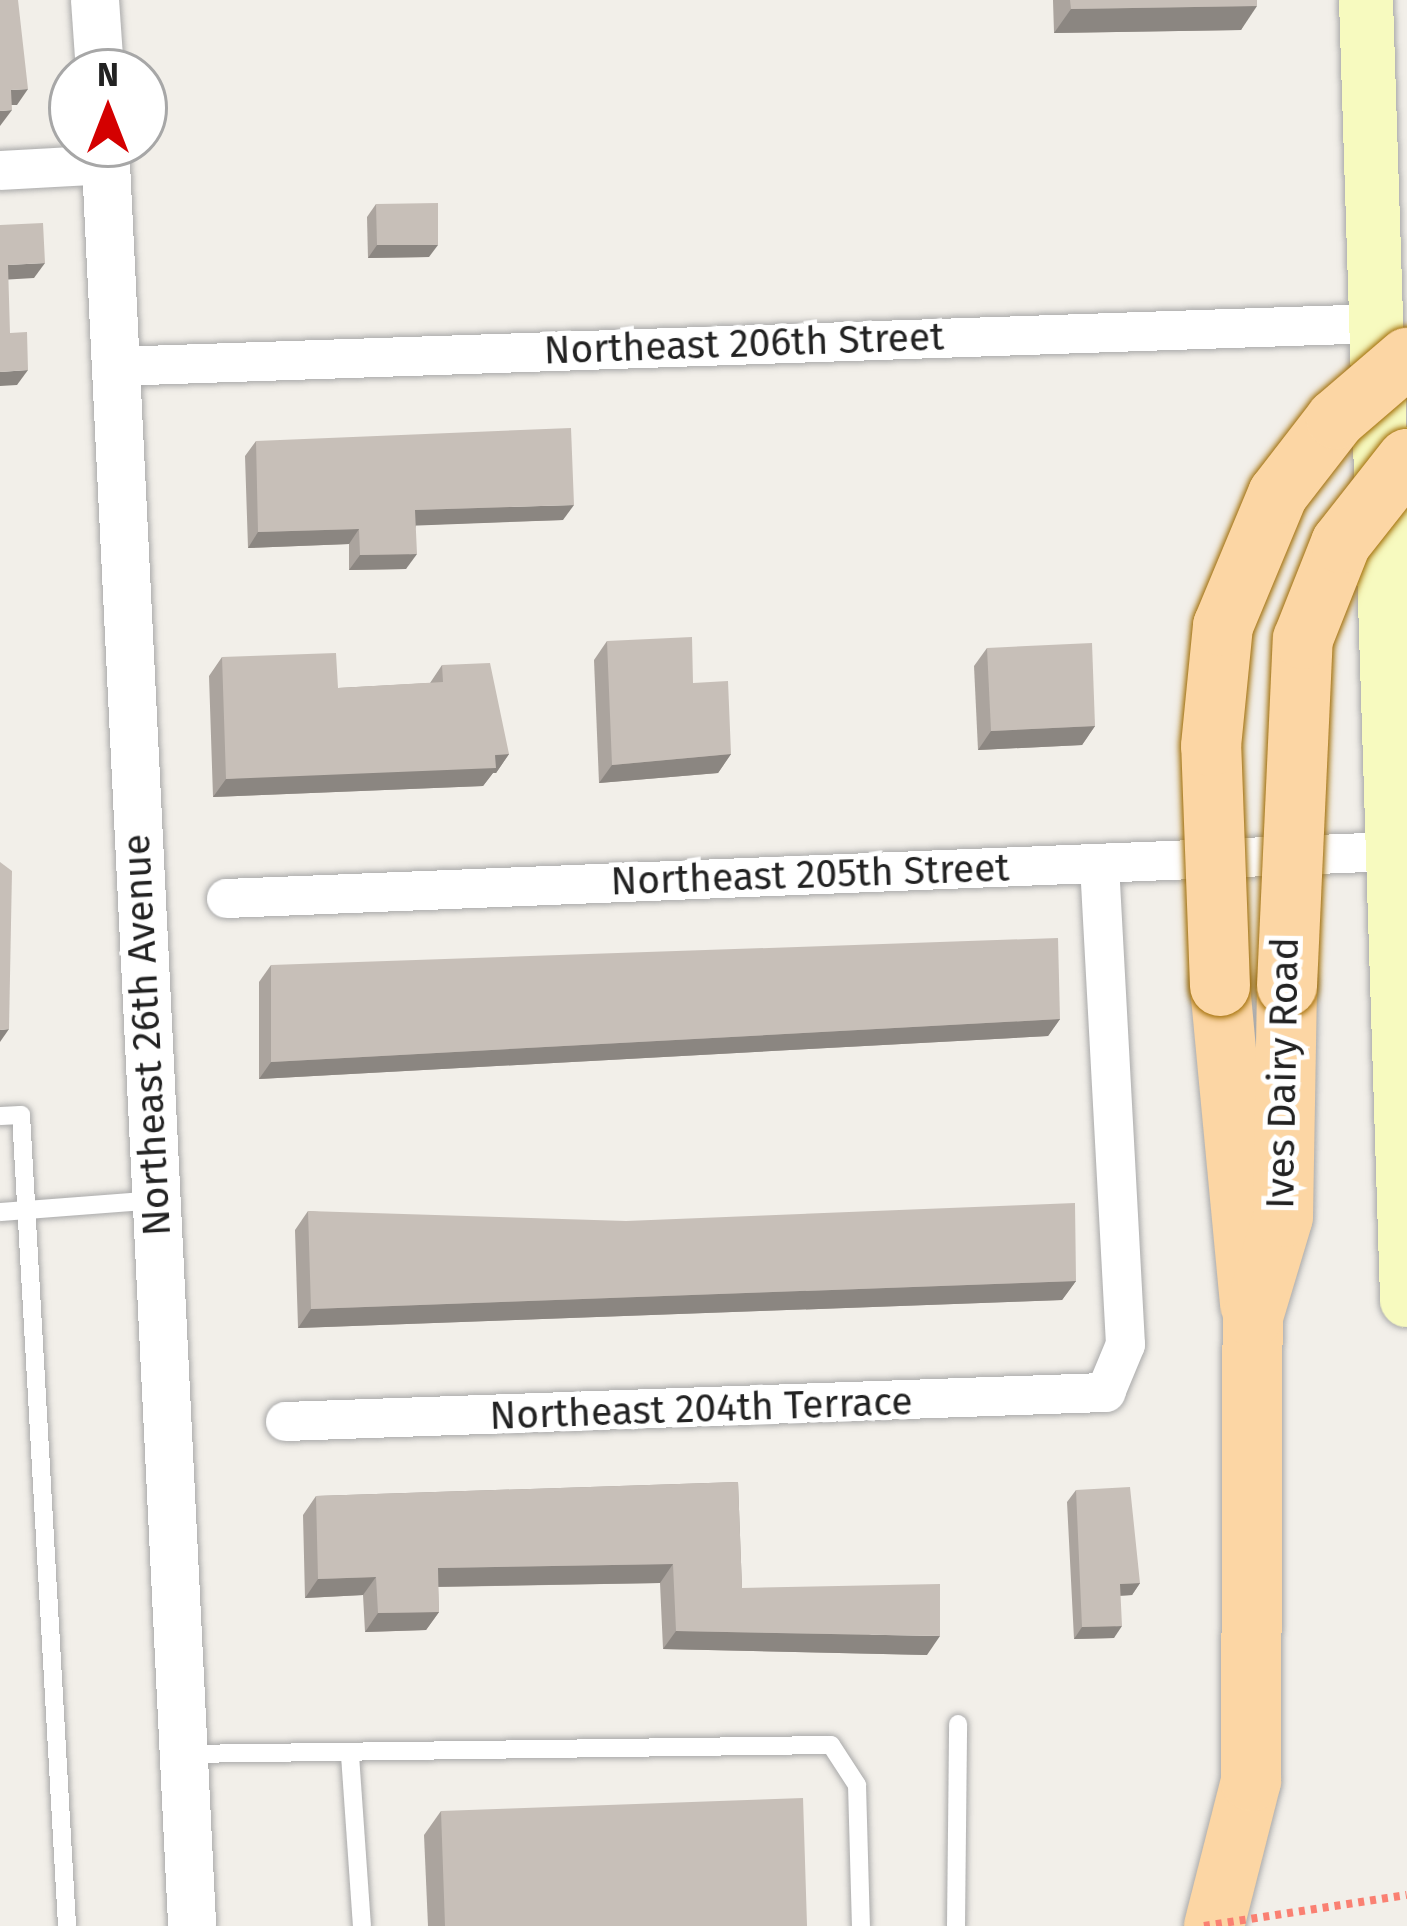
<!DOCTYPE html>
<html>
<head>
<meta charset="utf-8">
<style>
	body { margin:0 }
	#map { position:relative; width:1407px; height:1926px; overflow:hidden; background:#f2efe9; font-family:"Fira Sans",sans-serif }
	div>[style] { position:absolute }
	.roads { filter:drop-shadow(0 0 3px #a9a9a9) drop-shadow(0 0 3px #a9a9a9) }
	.service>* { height:18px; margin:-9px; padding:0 9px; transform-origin:9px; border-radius:9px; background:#fff }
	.minor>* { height:39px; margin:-19.5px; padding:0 19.5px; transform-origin:19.5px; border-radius:19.5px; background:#fff }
	.tertiary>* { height:48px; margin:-24px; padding:0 24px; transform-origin:24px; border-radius:24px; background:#fff }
	.secondary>* { height:54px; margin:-27px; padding:0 27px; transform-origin:27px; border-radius:27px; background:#f7fabf }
	.primary>* { height:60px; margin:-30px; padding:0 30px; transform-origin:30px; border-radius:30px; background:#fcd6a4 }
	.path-bridge>* { height:8px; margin-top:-4px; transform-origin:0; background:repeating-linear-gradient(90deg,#fa8072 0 6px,transparent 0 12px) }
	.bridges { filter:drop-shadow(0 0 3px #a06b00) drop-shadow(0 0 3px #a06b00) }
	.primary-bridge>* { height:60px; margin:-30px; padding:0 30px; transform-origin:30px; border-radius:30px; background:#fcd6a4 }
	.wall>* { inset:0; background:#aba49e }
	.shaded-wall>* { inset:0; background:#8b8681 }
	.building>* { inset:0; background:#c7bfb8 }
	span { translate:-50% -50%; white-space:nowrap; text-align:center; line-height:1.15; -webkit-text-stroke:10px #fff; paint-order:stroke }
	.street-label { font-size:39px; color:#222 }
	.north { position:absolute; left:48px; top:48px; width:120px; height:120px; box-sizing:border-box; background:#fff; border:3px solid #a7a7a7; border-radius:50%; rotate:0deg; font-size:33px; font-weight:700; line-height:48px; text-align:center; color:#222 }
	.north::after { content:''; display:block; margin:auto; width:42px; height:54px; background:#d40000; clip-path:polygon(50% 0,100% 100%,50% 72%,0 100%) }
</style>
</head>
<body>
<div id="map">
	<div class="roads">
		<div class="service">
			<i style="left:0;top:1116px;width:21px;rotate:-3deg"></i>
			<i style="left:21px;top:1115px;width:812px;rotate:86.75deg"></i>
			<i style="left:0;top:1212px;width:155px;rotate:-4.4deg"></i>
			<i style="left:184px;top:1754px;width:647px;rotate:-0.8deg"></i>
			<i style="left:831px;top:1745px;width:48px;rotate:57deg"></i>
			<i style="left:857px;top:1785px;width:141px;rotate:88.4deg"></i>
			<i style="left:350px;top:1755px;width:171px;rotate:86deg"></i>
			<i style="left:956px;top:1926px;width:202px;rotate:-89.4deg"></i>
		</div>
		<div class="minor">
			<i style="left:0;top:170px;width:107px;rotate:-3.2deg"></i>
			<i style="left:114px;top:366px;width:1262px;rotate:-1.95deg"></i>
			<i style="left:226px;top:898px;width:1168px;rotate:-2.31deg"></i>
			<i style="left:285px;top:1421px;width:821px;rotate:-2.03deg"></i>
			<i style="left:1105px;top:1392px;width:52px;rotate:-67.4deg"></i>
			<i style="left:1125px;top:1344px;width:481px;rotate:-93.1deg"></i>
		</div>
		<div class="tertiary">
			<i style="left:95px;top:0;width:72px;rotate:86deg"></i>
			<i style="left:105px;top:144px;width:1784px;rotate:87.2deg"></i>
		</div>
		<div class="secondary">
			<i style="left:1366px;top:0;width:1301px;rotate:88.19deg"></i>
		</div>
		<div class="primary">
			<i style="left:1220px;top:986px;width:320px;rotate:84.6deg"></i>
			<i style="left:1214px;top:1926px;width:150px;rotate:-75.7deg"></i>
			<i style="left:1251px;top:1781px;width:464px;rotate:-89.8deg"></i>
			<i style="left:1253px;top:1317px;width:104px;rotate:-73.3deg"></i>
			<i style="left:1283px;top:1217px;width:231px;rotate:-89deg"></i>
		</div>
	</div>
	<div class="path-bridge">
		<i style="left:1204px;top:1926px;width:205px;rotate:-8.7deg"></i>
	</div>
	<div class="bridges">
		<div class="primary-bridge">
			<i style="left:1220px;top:986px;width:240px;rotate:-92.1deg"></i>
			<i style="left:1211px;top:746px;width:121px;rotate:-84.3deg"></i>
			<i style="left:1223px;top:626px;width:143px;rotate:-67.4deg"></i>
			<i style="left:1278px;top:494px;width:95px;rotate:-52.3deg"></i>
			<i style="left:1336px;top:419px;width:94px;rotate:-40.7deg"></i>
			<i style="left:1287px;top:986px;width:347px;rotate:-87.4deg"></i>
			<i style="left:1303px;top:639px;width:103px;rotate:-68.4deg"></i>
			<i style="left:1341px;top:543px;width:107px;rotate:-51.8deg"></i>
		</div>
	</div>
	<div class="wall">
		<i style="clip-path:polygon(1053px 0,1257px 0,1241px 30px,1054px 33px)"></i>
		<i style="clip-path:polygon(376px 204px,429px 257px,368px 258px,367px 217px)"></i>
		<i style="clip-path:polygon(256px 441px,563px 520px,416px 525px,406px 569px,349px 570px,349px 544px,248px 548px,245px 456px)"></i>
		<i style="clip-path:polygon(607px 641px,693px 683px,731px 754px,718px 773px,599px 783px,594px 660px)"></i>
		<i style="clip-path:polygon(987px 648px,1095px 726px,1082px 745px,978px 750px,974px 666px)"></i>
		<i style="clip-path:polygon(222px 657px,338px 688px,430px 683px,442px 665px,509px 754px,496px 773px,493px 773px,483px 786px,213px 797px,209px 676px)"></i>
		<i style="clip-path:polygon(271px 965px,1060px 1019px,1048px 1036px,259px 1079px,259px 982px)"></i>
		<i style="clip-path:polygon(308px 1211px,1076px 1281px,1062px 1300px,298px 1328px,295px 1230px)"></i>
		<i style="clip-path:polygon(738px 1482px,742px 1588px,927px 1655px,663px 1649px,660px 1583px,438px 1587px,439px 1612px,426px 1630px,365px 1632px,363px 1595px,305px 1598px,303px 1515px,316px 1496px)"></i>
		<i style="clip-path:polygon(1076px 1490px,1140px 1583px,1132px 1595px,1120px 1596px,1114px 1638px,1074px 1639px,1067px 1502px)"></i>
		<i style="clip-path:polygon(441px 1811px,807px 1926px,428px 1926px,424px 1835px)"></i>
	</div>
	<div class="shaded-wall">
		<i style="clip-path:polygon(1257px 6px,1241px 30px,1054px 33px,1071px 9px)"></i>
		<i style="clip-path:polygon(28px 89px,17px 105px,0 105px,11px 90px)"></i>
		<i style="clip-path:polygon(12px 110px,0 126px,0 111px)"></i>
		<i style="clip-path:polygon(377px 245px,438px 245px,429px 257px,368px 258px)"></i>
		<i style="clip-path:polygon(45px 263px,34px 278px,0 280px,8px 265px)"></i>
		<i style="clip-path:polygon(28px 370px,17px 385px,0 386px,0 372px)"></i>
		<i style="clip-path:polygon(574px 505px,563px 520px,405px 526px,415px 510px)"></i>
		<i style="clip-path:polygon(359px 529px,349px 544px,248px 548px,258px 532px)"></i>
		<i style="clip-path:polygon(417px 554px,406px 569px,349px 570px,360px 555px)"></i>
		<i style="clip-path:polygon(1095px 726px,1082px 745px,978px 750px,991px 731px)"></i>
		<i style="clip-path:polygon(509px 754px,496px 773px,493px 773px,483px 786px,213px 797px,226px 779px)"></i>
		<i style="clip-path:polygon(731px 754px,718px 773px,599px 783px,612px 765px)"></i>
		<i style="clip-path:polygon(1060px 1019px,1048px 1036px,259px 1079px,271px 1062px)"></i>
		<i style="clip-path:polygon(9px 1029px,0 1042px,0 1030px)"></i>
		<i style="clip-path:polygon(1076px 1281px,1062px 1300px,298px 1328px,311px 1309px)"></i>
		<i style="clip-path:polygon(673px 1564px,660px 1583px,425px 1587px,438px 1568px)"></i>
		<i style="clip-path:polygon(376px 1577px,363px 1595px,305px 1598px,318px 1579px)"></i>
		<i style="clip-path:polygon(1140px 1583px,1132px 1595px,1111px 1596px,1120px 1584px)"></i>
		<i style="clip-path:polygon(439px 1612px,426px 1630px,365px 1632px,378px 1613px)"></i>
		<i style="clip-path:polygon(1122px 1626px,1114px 1638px,1074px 1639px,1082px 1627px)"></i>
		<i style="clip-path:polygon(676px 1631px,940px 1636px,927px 1655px,663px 1649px)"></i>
	</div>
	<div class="building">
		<i style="clip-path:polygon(0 0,18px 0,28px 89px,11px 90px,12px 110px,0 111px)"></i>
		<i style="clip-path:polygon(1070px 0,1257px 0,1257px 6px,1071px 9px)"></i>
		<i style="clip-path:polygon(438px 203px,438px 245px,377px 245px,376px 204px)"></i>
		<i style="clip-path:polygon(43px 223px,45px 263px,8px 265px,10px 333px,27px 332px,28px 370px,0 372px,0 225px)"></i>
		<i style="clip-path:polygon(571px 428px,574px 505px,415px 510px,417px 554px,360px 555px,359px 529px,258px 532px,256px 441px)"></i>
		<i style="clip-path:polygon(692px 637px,693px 683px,728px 681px,731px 754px,612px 765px,607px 641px)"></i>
		<i style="clip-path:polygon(1092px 643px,1095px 726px,991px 731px,987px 648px)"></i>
		<i style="clip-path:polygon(336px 653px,338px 688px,443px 682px,442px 665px,490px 663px,509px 754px,495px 755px,496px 768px,226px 779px,222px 657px)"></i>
		<i style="clip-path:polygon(0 862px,12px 871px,9px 1029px,0 1030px)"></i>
		<i style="clip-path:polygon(1058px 938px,1060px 1019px,271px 1062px,271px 965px)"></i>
		<i style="clip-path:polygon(1075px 1203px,1076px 1281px,311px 1309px,308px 1211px,626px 1221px)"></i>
		<i style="clip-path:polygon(738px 1482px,742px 1588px,940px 1584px,940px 1636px,676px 1631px,673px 1564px,438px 1568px,439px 1612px,378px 1613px,376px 1577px,318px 1579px,316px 1496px)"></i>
		<i style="clip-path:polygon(1130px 1487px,1140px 1583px,1120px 1584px,1122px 1626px,1082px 1627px,1076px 1490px)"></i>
		<i style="clip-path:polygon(803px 1798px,807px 1926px,445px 1926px,441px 1811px)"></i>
	</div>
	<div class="street-label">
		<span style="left:744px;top:344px;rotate:-2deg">Northeast 206th Street</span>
		<span style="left:810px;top:875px;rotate:-2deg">Northeast 205th Street</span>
		<span style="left:147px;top:1035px;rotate:-93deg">Northeast 26th Avenue</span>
		<span style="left:1283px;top:1073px;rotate:-89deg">Ives Dairy Road</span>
		<span style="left:701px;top:1409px;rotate:-2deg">Northeast 204th Terrace</span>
	</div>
	<div class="north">N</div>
</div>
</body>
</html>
